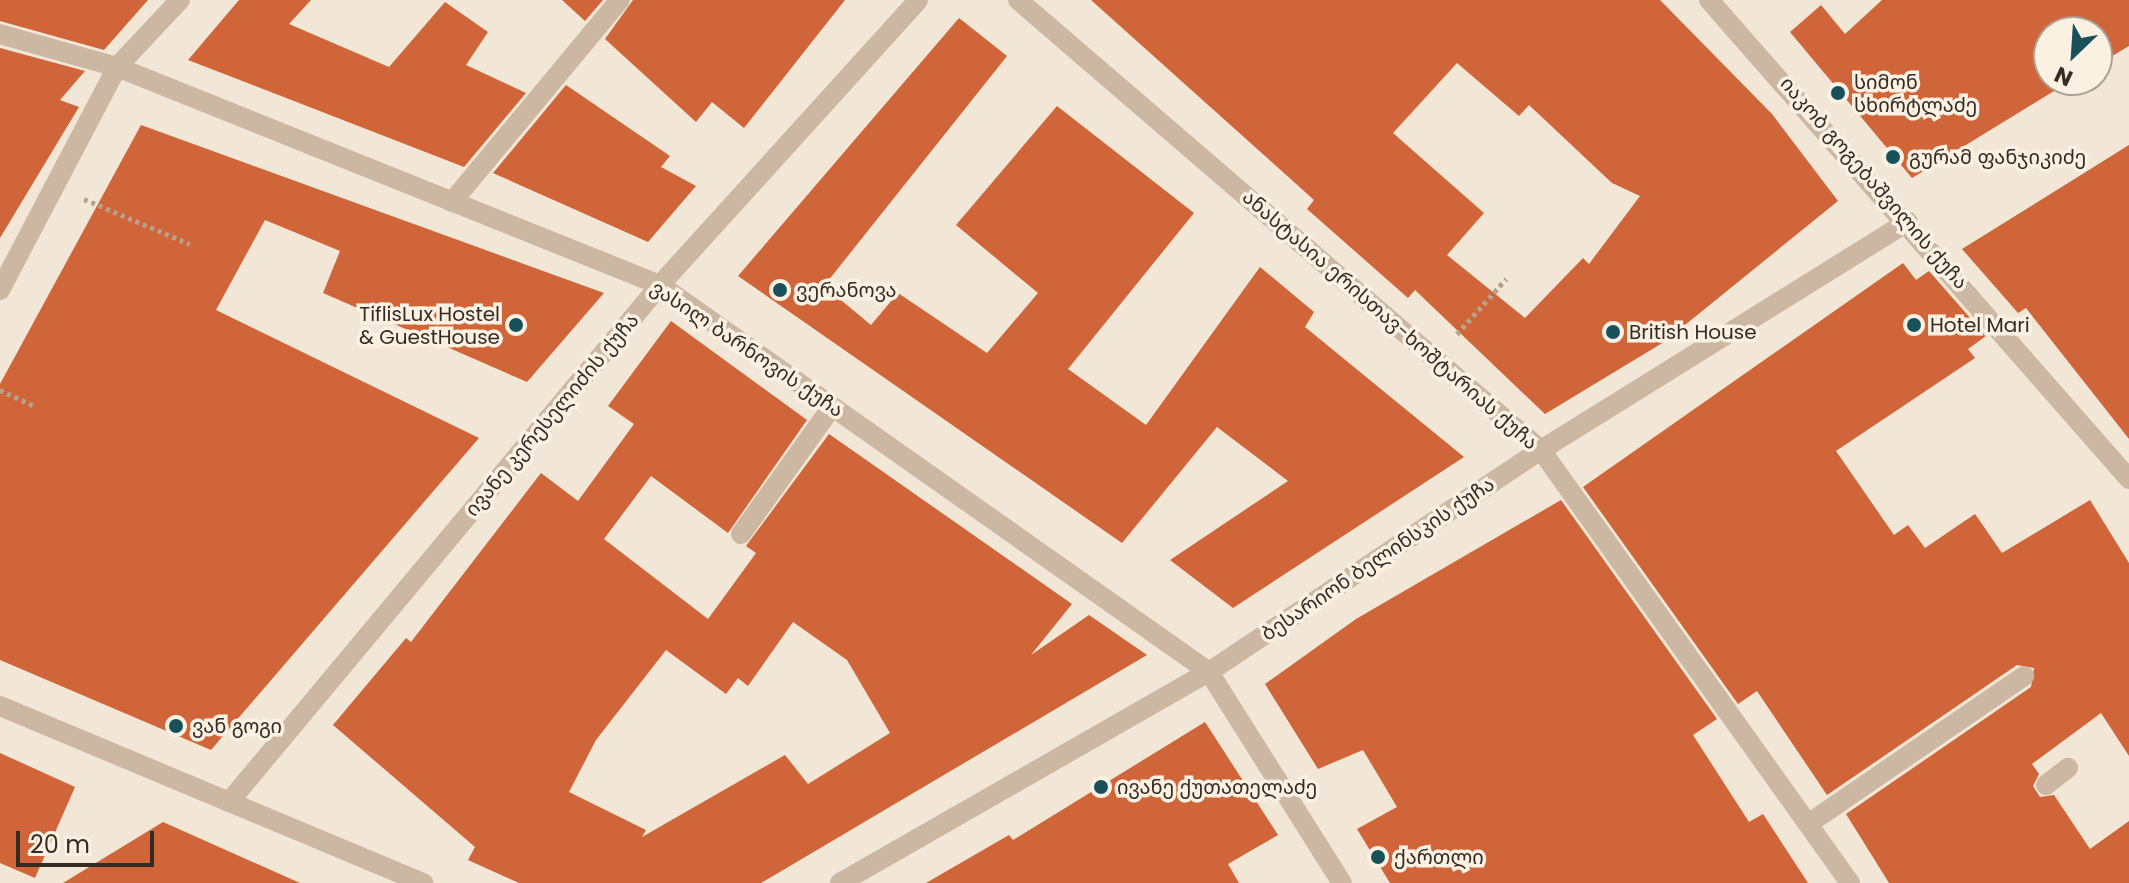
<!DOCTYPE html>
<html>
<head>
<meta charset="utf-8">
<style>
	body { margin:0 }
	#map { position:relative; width:2129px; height:883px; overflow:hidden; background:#f2e7d6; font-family:Poppins,"Noto Sans Georgian",sans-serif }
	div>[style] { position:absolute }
	.building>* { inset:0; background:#cf6538 }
	.path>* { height:5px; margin-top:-2.5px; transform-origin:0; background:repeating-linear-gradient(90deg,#b7a18c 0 4px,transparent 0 8px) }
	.service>* { height:20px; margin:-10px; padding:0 10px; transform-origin:10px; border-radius:10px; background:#cbb7a2 }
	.minor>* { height:20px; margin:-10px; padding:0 10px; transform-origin:10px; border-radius:10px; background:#cbb7a2 }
	.tertiary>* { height:20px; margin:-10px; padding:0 10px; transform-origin:10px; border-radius:10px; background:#cbb7a2 }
	.dots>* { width:22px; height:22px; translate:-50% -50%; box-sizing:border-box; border:4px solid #faf1e2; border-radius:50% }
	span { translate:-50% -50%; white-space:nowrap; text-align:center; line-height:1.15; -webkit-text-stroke:7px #faf1e2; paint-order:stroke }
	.poi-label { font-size:20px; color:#352b25 }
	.left { translate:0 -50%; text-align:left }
	.right { translate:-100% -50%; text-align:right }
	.street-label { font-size:20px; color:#352b25 }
	.north { position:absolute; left:2033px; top:16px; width:80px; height:80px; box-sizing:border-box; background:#faf1e2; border:2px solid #aba296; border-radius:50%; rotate:205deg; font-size:22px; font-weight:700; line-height:32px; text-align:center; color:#352b25 }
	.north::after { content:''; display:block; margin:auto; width:28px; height:36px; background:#185159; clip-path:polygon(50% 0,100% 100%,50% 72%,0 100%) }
	.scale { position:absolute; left:16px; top:831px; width:138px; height:36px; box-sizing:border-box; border:4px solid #352b25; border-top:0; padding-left:10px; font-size:24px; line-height:28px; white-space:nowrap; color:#352b25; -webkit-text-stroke:6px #faf1e2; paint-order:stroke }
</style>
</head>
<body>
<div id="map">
	<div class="building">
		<i style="clip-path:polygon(0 0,148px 0,104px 50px,0 21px)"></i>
		<i style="clip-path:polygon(239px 0,311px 0,289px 24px,389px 67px,445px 2px,488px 32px,466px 65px,526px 93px,464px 167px,188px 60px)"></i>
		<i style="clip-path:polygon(562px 0,603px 0,585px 21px)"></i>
		<i style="clip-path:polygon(633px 0,845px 0,744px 128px,712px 102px,696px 122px,605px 39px)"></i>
		<i style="clip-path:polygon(evenodd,1091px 0,1660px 0,1772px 114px,1838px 201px,1664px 342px,1545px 414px,1415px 290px,1408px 298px,1307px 209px,1314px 200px,1091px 0,1457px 63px,1519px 116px,1529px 105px,1612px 183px,1640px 196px,1589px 264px,1583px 258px,1525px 318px,1447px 255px,1484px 213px,1393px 133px,1457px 63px)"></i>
		<i style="clip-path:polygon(1882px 0,2129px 0,2129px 46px,2097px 65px,2097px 32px,2049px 32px,2049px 80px,2072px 80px,1912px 178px,1790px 32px,1821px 5px,1845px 34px)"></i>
		<i style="clip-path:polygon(959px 18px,1007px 56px,824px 286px,871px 325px,898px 293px,987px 353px,1038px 293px,956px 225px,1057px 106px,1194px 213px,1068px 369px,1146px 425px,1260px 267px,1314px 312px,1305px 327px,1464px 457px,1233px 608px,1170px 560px,1288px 481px,1217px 427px,1122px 543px,738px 276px)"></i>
		<i style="clip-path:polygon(0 48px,85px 71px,60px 100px,79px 107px,0 238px)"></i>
		<i style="clip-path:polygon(566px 85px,670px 156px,661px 167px,696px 186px,648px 242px,493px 173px)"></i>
		<i style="clip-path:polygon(141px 125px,604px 293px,527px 382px,323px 293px,340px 251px,265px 220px,216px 310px,479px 438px,211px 750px,0 660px,0 384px)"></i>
		<i style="clip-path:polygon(2129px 145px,2129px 439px,2026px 308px,2018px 313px,1962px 249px)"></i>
		<i style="clip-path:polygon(1903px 263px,1916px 280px,1929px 271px,1986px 336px,1968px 349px,1975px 358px,1836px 451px,1894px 535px,1908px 525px,1925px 548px,1975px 514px,2002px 553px,2090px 500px,2129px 563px,2129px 756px,2101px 713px,2032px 764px,2039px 774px,2033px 786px,2040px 797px,2054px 795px,2090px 849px,2129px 821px,2129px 883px,1889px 883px,1846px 814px,2031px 687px,2034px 668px,2017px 665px,1827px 795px,1757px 691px,1738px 704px,1583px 487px)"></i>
		<i style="clip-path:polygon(evenodd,671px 321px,807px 420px,728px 533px,651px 476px,604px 539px,708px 619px,756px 553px,746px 546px,829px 434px,1072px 604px,1031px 655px,1089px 615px,1147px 655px,761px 883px,519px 883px,468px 860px,475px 847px,333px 725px,406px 638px,411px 642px,541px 473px,578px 501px,634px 424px,608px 406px,671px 321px,793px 622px,847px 660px,890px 733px,808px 784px,785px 755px,642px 837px,646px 830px,569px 792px,596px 740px,666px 650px,726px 694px,738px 678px,748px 686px,793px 622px)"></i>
		<i style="clip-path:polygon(1561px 500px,1717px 719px,1693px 735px,1749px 822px,1763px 814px,1808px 883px,1390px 883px,1357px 829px,1397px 807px,1363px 750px,1318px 769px,1265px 684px,1356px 619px)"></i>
		<i style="clip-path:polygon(1205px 722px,1278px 835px,1228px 864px,1239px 883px,926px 883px,1009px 835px,1013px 840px)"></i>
		<i style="clip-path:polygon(0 753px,75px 787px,35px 878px,0 863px)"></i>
		<i style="clip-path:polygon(163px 822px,300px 883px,63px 883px)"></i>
	</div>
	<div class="path">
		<i style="left:84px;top:199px;width:115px;rotate:23deg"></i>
		<i style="left:1457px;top:334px;width:74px;rotate:-48.3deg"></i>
		<i style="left:0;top:390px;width:38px;rotate:25deg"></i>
	</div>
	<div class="service">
		<i style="left:741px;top:534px;width:156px;rotate:-54.4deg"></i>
		<i style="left:2046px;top:785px;width:28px;rotate:-38deg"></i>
		<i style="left:1808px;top:824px;width:262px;rotate:-34.4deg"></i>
	</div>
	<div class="minor">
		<i style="left:1018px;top:0;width:690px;rotate:40.71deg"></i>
		<i style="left:1541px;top:450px;width:532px;rotate:54.49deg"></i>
		<i style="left:1709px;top:0;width:637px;rotate:48.75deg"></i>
		<i style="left:452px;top:202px;width:263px;rotate:-50.3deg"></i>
		<i style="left:229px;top:802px;width:673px;rotate:-50.18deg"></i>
		<i style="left:660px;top:285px;width:384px;rotate:-47.8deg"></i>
		<i style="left:840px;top:883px;width:425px;rotate:-29.8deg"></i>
		<i style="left:1209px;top:672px;width:399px;rotate:-33.8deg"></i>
		<i style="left:1541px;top:450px;width:432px;rotate:-31.9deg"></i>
	</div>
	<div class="tertiary">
		<i style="left:0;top:34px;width:122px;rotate:15.8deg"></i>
		<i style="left:117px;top:67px;width:585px;rotate:21.87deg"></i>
		<i style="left:660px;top:285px;width:672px;rotate:35.18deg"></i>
		<i style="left:1209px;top:672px;width:249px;rotate:57.8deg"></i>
		<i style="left:0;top:290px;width:252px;rotate:-62.3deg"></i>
		<i style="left:117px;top:67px;width:92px;rotate:-46.8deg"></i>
		<i style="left:0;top:706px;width:459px;rotate:22.7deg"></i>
	</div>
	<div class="dots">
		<i style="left:1838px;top:93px;background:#185159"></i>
		<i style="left:1893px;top:157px;background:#185159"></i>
		<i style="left:780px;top:290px;background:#185159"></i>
		<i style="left:516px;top:325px;background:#185159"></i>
		<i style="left:1914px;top:325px;background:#185159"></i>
		<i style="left:1613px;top:332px;background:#185159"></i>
		<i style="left:176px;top:726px;background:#185159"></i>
		<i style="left:1101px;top:787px;background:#185159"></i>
		<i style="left:1378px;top:857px;background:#185159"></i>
	</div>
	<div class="poi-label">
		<span class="left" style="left:1854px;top:94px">სიმონ<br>სხირტლაძე</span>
		<span class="left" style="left:1909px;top:157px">გურამ ფანჯიკიძე</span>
		<span class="left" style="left:796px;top:290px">ვერანოვა</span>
		<span class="right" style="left:500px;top:326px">TiflisLux Hostel<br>&amp; GuestHouse</span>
		<span class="left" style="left:1930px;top:325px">Hotel Mari</span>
		<span class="left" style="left:1629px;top:332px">British House</span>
		<span class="left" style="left:192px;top:726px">ვან გოგი</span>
		<span class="left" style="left:1117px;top:787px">ივანე ქუთათელაძე</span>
		<span class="left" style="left:1394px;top:857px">ქართლი</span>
	</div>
	<div class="street-label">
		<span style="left:1874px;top:183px;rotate:49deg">იაკობ გოგებაშვილის ქუჩა</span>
		<span style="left:1390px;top:320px;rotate:41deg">ანასტასია ერისთავ-ხოშტარიას ქუჩა</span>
		<span style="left:747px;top:349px;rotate:34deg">ვასილ ბარნოვის ქუჩა</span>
		<span style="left:552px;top:415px;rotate:-50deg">ივანე კერესელიძის ქუჩა</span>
		<span style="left:1378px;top:559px;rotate:-34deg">ბესარიონ ბელინსკის ქუჩა</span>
	</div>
	<div class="north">N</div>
	<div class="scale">20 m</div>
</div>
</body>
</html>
